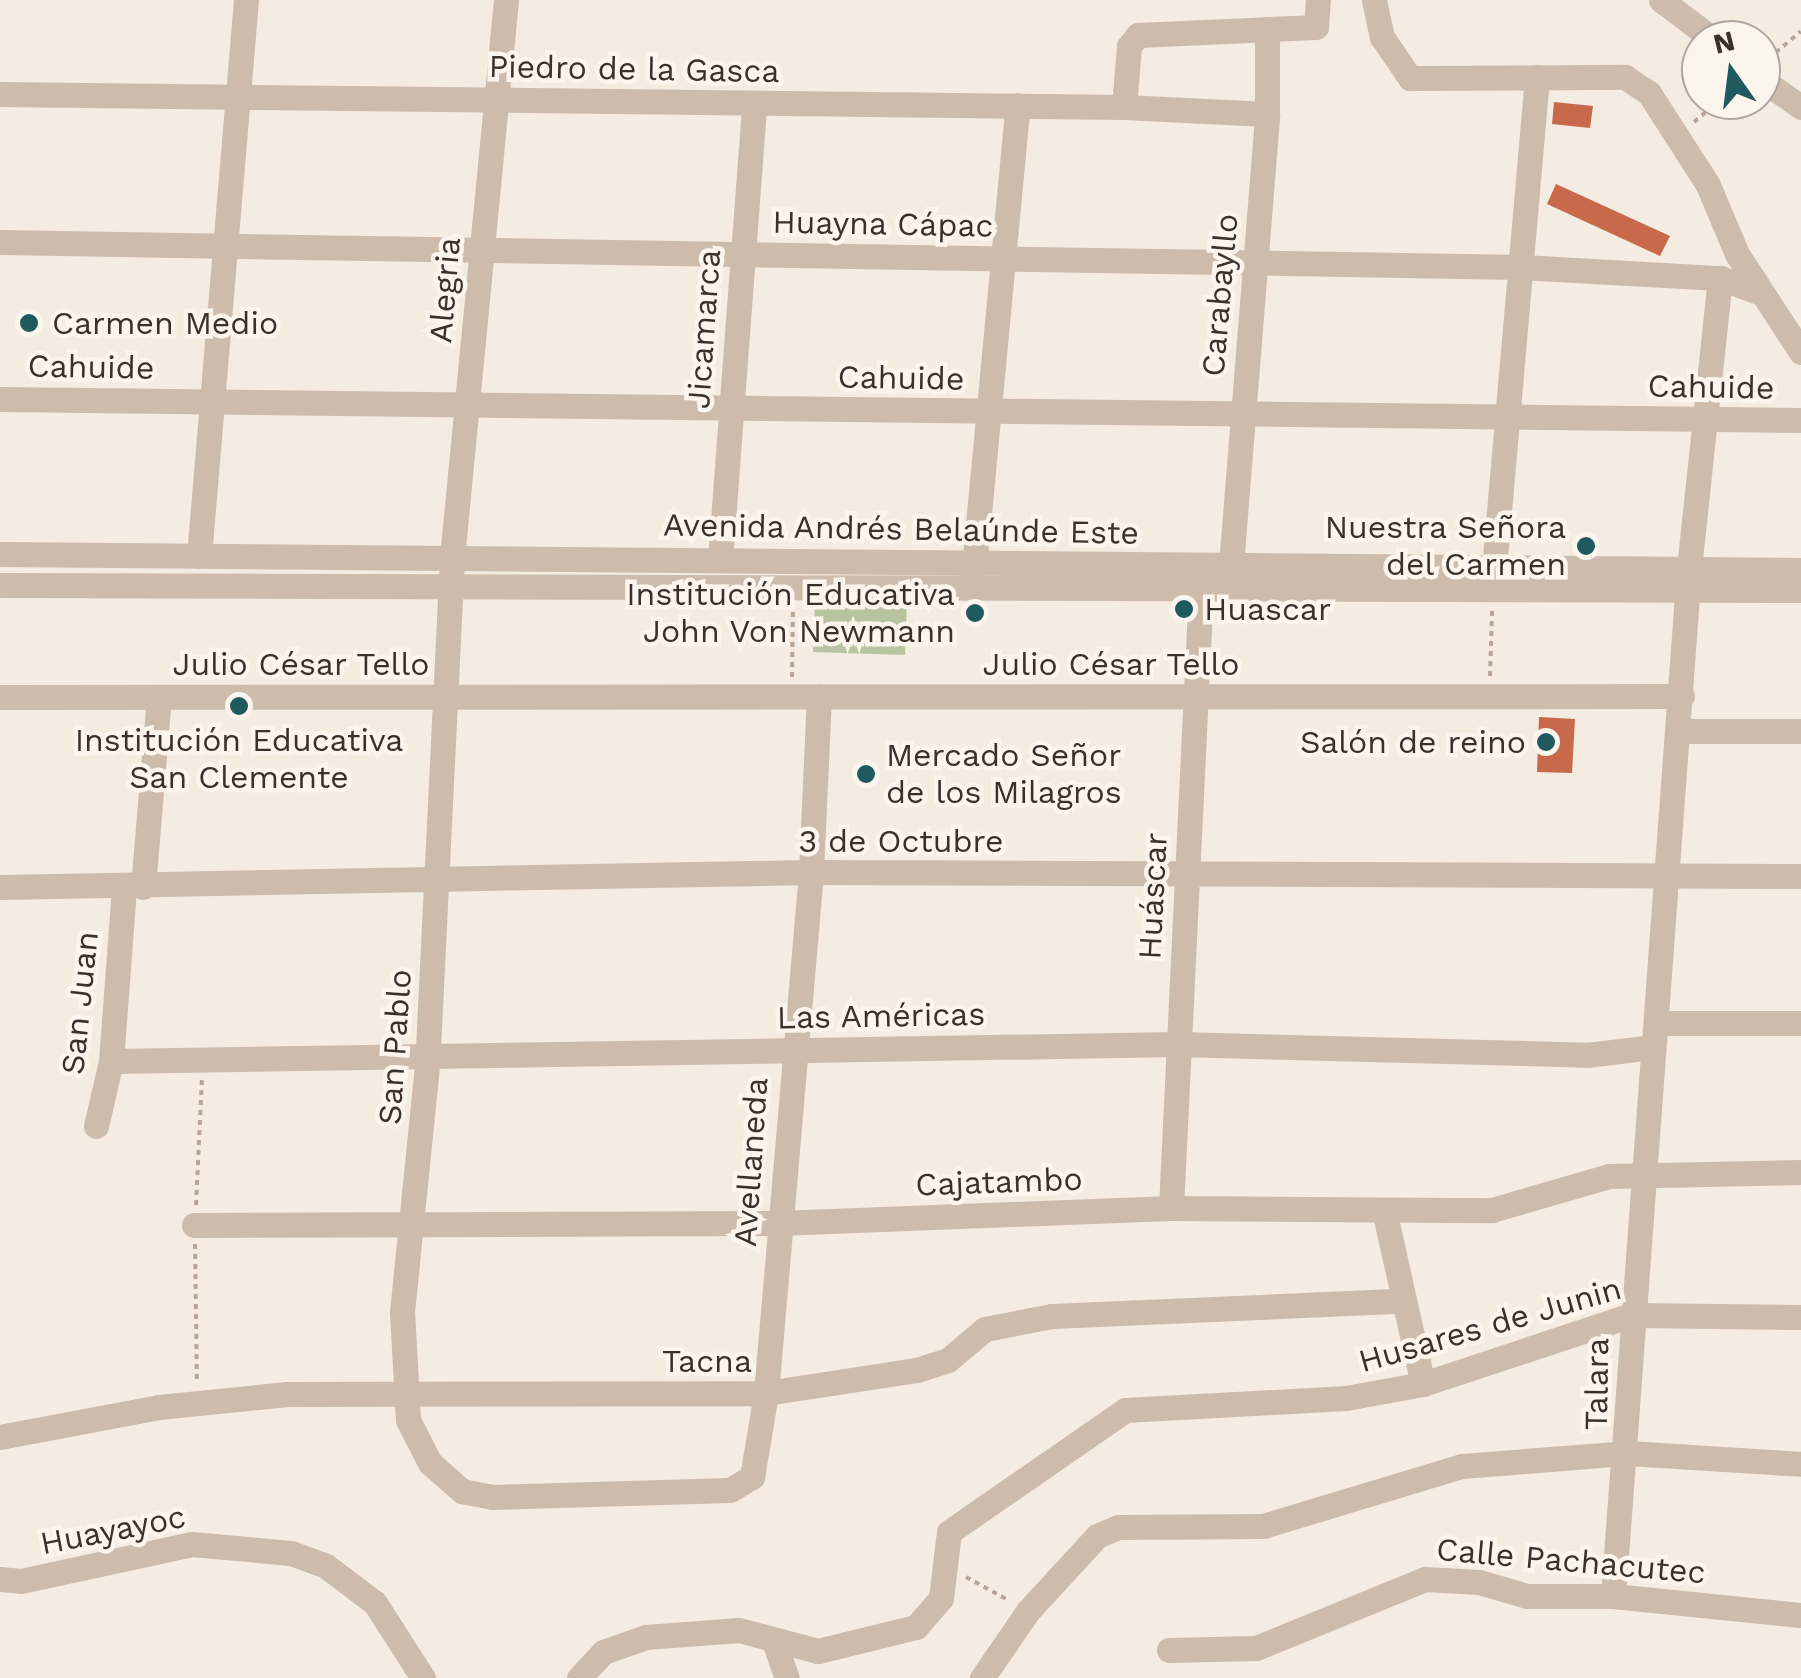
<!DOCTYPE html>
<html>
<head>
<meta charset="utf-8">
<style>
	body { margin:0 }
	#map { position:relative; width:1801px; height:1678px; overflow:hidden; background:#f4ebe1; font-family:"Work Sans",sans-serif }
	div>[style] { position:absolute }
	.green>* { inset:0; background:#b8c4a0 }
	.building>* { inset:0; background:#c8694b }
	.path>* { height:4px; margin-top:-2px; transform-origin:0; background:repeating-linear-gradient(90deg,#b9a596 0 5px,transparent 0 10px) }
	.minor>* { height:25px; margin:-12.5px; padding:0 12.5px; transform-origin:12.5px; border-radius:12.5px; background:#cdbbac }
	.dots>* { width:28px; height:28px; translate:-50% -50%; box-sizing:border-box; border:5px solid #fbf5ee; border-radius:50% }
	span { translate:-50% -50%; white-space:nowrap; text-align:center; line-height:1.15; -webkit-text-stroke:9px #fbf5ee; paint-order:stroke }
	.street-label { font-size:32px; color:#3b302b }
	.poi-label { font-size:32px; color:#3b302b }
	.left { translate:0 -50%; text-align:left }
	.right { translate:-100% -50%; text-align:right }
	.north { position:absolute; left:1681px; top:20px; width:100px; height:100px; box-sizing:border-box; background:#fbf5ee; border:2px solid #aea6a0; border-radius:50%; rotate:346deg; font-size:28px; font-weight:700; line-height:40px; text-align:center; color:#3b302b }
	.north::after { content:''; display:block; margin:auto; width:35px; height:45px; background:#1f5a5e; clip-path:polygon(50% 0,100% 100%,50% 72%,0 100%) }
</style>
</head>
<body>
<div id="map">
	<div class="green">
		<i style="clip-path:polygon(815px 598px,907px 602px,905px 655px,813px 652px)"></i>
	</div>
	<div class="building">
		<i style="clip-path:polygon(1554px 102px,1593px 106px,1590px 128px,1552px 124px)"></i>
		<i style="clip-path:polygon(1556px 184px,1670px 236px,1660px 256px,1547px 204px)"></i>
		<i style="clip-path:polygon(1539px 717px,1575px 719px,1572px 773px,1537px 772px)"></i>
	</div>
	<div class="path">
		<i style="left:1768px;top:59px;width:43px;rotate:-40.3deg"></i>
		<i style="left:1694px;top:122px;width:34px;rotate:-40deg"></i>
		<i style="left:1490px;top:676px;width:65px;rotate:-88.2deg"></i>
		<i style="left:792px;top:677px;width:70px;rotate:-89.2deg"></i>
		<i style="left:196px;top:1205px;width:125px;rotate:-87.3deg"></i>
		<i style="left:195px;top:1244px;width:136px;rotate:89.2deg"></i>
		<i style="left:966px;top:1577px;width:50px;rotate:28.6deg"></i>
	</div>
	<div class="minor">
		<i style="left:506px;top:0;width:561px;rotate:95.53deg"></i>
		<i style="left:452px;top:558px;width:499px;rotate:92.8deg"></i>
		<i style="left:428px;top:1056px;width:257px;rotate:95.8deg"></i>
		<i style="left:402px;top:1312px;width:108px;rotate:86.8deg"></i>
		<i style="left:408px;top:1420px;width:48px;rotate:62.9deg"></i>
		<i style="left:430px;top:1463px;width:43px;rotate:41.2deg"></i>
		<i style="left:462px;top:1491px;width:31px;rotate:11deg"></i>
		<i style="left:492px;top:1497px;width:238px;rotate:-1.7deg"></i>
		<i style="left:730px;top:1490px;width:26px;rotate:-31deg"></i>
		<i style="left:752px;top:1477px;width:85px;rotate:-80.5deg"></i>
		<i style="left:766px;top:1393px;width:523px;rotate:-85.06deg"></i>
		<i style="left:811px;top:872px;width:176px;rotate:-87.4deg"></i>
		<i style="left:1374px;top:0;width:38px;rotate:78deg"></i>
		<i style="left:1382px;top:37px;width:50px;rotate:55.7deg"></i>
		<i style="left:1410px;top:78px;width:215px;rotate:-0.3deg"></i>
		<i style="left:1625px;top:77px;width:29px;rotate:34deg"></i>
		<i style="left:1649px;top:93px;width:109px;rotate:57.3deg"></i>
		<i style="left:1708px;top:185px;width:75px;rotate:67.2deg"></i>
		<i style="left:1737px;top:254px;width:117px;rotate:56.9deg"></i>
		<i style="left:1661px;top:0;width:66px;rotate:37deg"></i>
		<i style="left:1761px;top:79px;width:49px;rotate:35deg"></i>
		<i style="left:0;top:94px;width:1124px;rotate:0.66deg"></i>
		<i style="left:1124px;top:107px;width:143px;rotate:2.8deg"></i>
		<i style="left:1124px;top:107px;width:61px;rotate:-85.3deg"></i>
		<i style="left:1129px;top:46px;width:14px;rotate:-51deg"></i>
		<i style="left:1138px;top:35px;width:178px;rotate:-2.6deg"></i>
		<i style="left:1316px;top:27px;width:27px;rotate:-86deg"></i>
		<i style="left:0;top:242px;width:1521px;rotate:0.94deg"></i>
		<i style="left:1521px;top:267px;width:199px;rotate:3.2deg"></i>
		<i style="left:1720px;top:278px;width:44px;rotate:20.1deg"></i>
		<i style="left:0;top:399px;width:1801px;rotate:0.67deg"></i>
		<i style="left:0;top:554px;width:1801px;rotate:0.51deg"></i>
		<i style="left:199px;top:556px;width:558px;rotate:-85.17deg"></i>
		<i style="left:720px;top:560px;width:458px;rotate:-85.7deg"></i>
		<i style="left:1231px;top:565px;width:452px;rotate:-85.4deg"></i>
		<i style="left:1267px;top:114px;width:85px;rotate:-90deg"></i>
		<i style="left:973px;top:577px;width:474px;rotate:-84.6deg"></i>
		<i style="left:1493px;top:580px;width:505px;rotate:-85deg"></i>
		<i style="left:0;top:585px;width:1801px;rotate:0.16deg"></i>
		<i style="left:0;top:697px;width:1682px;rotate:-0.03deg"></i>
		<i style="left:1680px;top:731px;width:121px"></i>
		<i style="left:0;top:887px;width:811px;rotate:-1.06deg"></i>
		<i style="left:811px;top:872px;width:990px;rotate:0.23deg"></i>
		<i style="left:143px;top:887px;width:191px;rotate:-85.2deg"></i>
		<i style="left:1657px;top:1023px;width:144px"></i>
		<i style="left:111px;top:1061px;width:1067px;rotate:-0.91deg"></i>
		<i style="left:1178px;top:1044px;width:409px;rotate:1.5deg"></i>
		<i style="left:1587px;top:1055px;width:65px;rotate:-7deg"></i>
		<i style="left:96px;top:1126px;width:67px;rotate:-77deg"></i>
		<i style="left:111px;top:1061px;width:174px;rotate:-85.7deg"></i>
		<i style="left:1171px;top:1208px;width:622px;rotate:-87.23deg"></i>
		<i style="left:1384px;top:1210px;width:178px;rotate:77.4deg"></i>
		<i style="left:194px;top:1225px;width:585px;rotate:-0.2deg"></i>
		<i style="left:779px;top:1223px;width:392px;rotate:-2.2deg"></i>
		<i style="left:1171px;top:1208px;width:321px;rotate:0.4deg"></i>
		<i style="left:1492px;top:1210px;width:122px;rotate:-16.2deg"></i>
		<i style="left:1609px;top:1176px;width:192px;rotate:-1.2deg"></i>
		<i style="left:0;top:1437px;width:162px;rotate:-10.7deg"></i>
		<i style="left:159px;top:1407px;width:129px;rotate:-5.8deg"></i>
		<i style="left:287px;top:1394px;width:479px;rotate:-0.1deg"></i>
		<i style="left:766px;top:1393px;width:153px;rotate:-8.7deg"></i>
		<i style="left:917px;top:1370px;width:33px;rotate:-18deg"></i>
		<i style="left:948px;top:1360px;width:48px;rotate:-40deg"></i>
		<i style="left:985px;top:1329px;width:68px;rotate:-11deg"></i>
		<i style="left:1052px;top:1316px;width:348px;rotate:-2.5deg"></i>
		<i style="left:0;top:1579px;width:21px;rotate:5deg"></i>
		<i style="left:21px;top:1581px;width:175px;rotate:-12.2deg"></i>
		<i style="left:192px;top:1544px;width:99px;rotate:5.2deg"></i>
		<i style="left:291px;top:1553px;width:37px;rotate:20deg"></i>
		<i style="left:326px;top:1566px;width:61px;rotate:37.1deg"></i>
		<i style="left:375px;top:1603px;width:89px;rotate:57.4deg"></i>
		<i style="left:1613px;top:1596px;width:1031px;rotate:-85.77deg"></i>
		<i style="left:1689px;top:568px;width:292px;rotate:-83.9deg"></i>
		<i style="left:774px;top:1641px;width:39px;rotate:71deg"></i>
		<i style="left:1169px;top:1650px;width:87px;rotate:-1.3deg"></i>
		<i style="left:1256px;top:1648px;width:183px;rotate:-22.2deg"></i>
		<i style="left:1425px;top:1579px;width:54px;rotate:3.2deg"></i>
		<i style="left:1479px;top:1582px;width:50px;rotate:16.3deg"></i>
		<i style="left:1527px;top:1596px;width:86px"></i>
		<i style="left:1613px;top:1596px;width:189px;rotate:5.8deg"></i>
		<i style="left:579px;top:1678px;width:35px;rotate:-47deg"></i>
		<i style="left:603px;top:1652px;width:46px;rotate:-19.2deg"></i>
		<i style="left:646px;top:1637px;width:93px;rotate:-4.3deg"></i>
		<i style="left:739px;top:1630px;width:82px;rotate:14.9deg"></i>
		<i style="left:818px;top:1651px;width:101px;rotate:-13.8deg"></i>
		<i style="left:916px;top:1627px;width:38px;rotate:-49deg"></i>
		<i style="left:941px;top:1598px;width:66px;rotate:-83.1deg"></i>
		<i style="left:949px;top:1532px;width:214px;rotate:-34.7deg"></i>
		<i style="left:1125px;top:1410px;width:221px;rotate:-3.1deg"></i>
		<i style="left:1346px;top:1398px;width:78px;rotate:-10.3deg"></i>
		<i style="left:1423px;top:1384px;width:220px;rotate:-18.3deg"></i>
		<i style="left:1632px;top:1315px;width:169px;rotate:0.7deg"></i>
		<i style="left:982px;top:1678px;width:81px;rotate:-55.5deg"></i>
		<i style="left:1028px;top:1611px;width:102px;rotate:-47.4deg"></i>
		<i style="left:1097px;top:1536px;width:23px;rotate:-23deg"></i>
		<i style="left:1118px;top:1527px;width:145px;rotate:-0.4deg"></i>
		<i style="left:1263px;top:1526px;width:208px;rotate:-16.8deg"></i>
		<i style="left:1462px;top:1466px;width:167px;rotate:-4.5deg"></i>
		<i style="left:1628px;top:1453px;width:173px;rotate:3.6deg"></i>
	</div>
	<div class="dots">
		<i style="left:29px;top:323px;background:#1f5a5e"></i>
		<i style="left:1586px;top:546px;background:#1f5a5e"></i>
		<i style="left:1184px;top:609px;background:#1f5a5e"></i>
		<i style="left:975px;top:613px;background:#1f5a5e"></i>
		<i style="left:239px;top:706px;background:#1f5a5e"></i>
		<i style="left:1546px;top:742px;background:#1f5a5e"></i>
		<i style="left:866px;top:774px;background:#1f5a5e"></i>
	</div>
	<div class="street-label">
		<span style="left:634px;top:69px;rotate:1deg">Piedro de la Gasca</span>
		<span style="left:883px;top:224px;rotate:1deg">Huayna Cápac</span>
		<span style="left:445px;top:290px;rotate:-85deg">Alegria</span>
		<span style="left:1220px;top:295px;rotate:-85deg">Carabayllo</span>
		<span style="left:704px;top:329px;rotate:-86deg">Jicamarca</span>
		<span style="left:91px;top:367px;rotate:1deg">Cahuide</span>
		<span style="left:901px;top:378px;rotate:1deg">Cahuide</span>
		<span style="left:1711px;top:387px;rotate:1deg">Cahuide</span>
		<span style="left:901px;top:529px;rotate:1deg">Avenida Andrés Belaúnde Este</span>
		<span style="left:301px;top:664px">Julio César Tello</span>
		<span style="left:1111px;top:664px">Julio César Tello</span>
		<span style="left:901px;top:841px">3 de Octubre</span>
		<span style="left:1153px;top:896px;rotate:-87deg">Huáscar</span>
		<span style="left:80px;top:1003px;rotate:-84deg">San Juan</span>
		<span style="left:881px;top:1016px;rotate:-1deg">Las Américas</span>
		<span style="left:395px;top:1047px;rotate:-86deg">San Pablo</span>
		<span style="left:751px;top:1162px;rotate:-86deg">Avellaneda</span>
		<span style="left:999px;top:1182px;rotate:-2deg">Cajatambo</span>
		<span style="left:1490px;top:1325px;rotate:-16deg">Husares de Junin</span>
		<span style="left:707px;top:1361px">Tacna</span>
		<span style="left:1597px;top:1384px;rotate:-89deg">Talara</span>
		<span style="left:113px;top:1530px;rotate:-11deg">Huayayoc</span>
		<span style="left:1571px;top:1561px;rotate:5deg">Calle Pachacutec</span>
	</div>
	<div class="poi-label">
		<span class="left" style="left:52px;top:323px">Carmen Medio</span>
		<span class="right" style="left:1566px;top:546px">Nuestra Señora<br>del Carmen</span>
		<span class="right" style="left:955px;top:613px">Institución Educativa<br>John Von Newmann</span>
		<span class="left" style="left:1204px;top:609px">Huascar</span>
		<span style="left:239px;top:759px">Institución Educativa<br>San Clemente</span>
		<span class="right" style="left:1526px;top:742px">Salón de reino</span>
		<span class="left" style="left:886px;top:774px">Mercado Señor<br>de los Milagros</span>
	</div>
	<div class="north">N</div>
</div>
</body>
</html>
